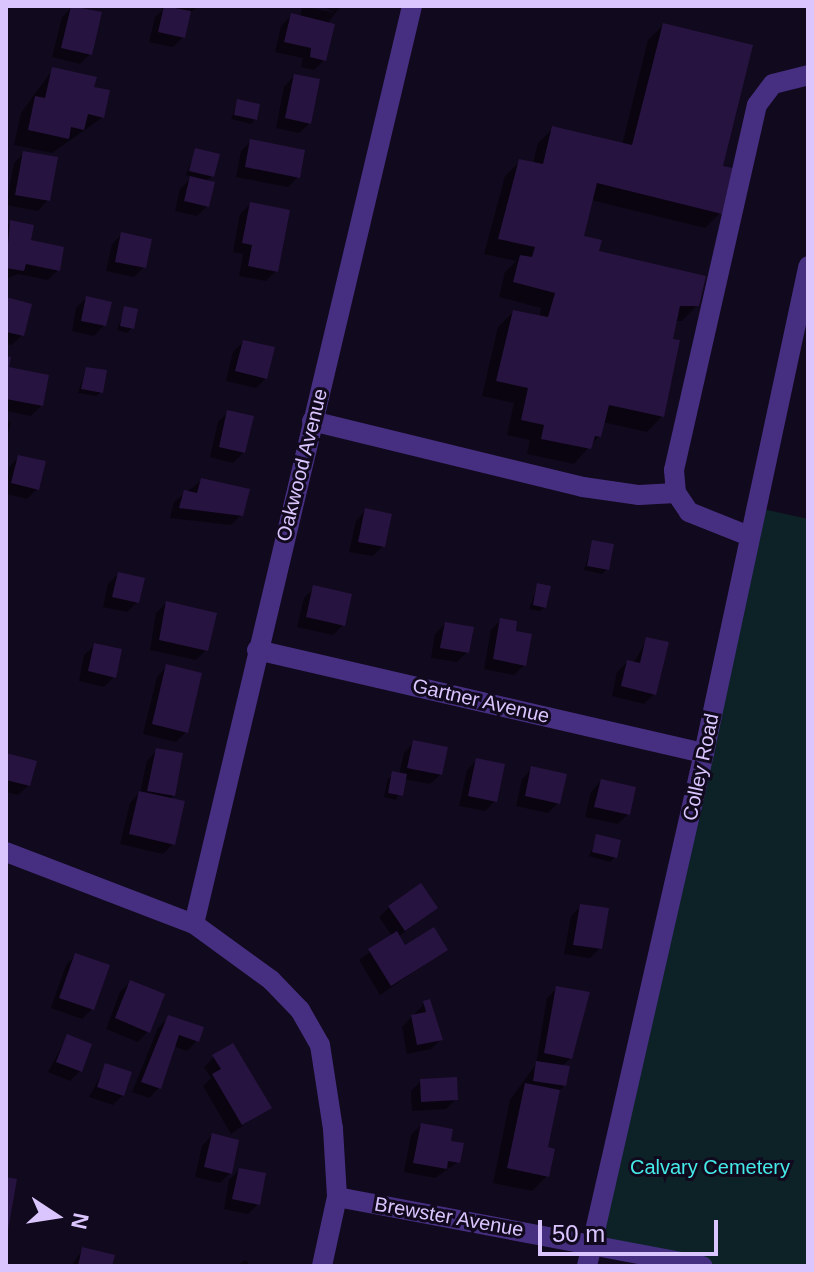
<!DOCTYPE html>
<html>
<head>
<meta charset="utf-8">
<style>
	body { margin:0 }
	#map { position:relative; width:814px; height:1272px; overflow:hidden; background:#11091d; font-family:Arial,sans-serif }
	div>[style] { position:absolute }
	.green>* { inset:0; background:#0c2227 }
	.shadow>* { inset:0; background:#0007 }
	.building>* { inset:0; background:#271340 }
	.minor>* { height:20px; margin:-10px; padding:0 10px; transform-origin:10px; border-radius:10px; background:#462f81 }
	span { translate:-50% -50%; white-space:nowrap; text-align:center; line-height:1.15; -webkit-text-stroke:6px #11091d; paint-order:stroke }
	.street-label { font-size:20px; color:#dac5ff }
	.park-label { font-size:20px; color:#45ebe9 }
	.frame { position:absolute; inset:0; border:8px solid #dac5ff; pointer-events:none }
	.north { position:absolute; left:16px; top:1176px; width:80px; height:80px; -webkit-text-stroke:6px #11091d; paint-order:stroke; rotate:102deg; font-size:22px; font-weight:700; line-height:32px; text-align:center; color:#dac5ff }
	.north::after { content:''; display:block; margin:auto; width:28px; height:36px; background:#dac5ff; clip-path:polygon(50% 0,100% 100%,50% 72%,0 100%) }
	.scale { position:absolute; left:538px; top:1220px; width:180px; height:36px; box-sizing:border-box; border:4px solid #dac5ff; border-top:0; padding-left:10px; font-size:24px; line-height:28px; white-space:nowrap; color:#dac5ff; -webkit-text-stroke:6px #11091d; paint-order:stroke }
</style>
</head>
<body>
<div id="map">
	<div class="green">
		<i style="clip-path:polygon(754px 507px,808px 519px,808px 1266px,703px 1266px,592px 1241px)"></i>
	</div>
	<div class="shadow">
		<i style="clip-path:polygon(159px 6px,199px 6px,188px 14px,183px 37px,173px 47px,149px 42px,155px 17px,163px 10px)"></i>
		<i style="clip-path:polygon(302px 6px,335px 13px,323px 6px,341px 6px,327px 24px,324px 60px,314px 70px,301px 67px,303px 58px,275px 52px,281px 26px,291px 16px,300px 18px)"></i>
		<i style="clip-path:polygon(72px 7px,90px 54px,80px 64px,52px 57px,62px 17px)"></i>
		<i style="clip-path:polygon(663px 25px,721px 167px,720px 213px,705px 228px,591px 200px,582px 238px,597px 253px,697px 305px,682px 321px,675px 321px,662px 416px,647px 432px,603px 422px,599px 436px,574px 464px,527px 454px,530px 440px,507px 435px,514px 403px,482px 396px,498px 327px,513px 312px,539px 317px,541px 308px,499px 297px,505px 272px,516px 261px,484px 254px,505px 176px,520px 161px,533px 164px,538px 143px,553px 128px,622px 145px,648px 40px)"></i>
		<i style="clip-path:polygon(53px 69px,92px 88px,103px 117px,52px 153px,14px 145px,21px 113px)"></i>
		<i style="clip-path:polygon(294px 76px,310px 123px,299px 133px,276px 128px,284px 87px)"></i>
		<i style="clip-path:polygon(238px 101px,255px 119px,251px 124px,231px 119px)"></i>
		<i style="clip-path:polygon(251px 141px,298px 177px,288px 187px,236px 177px,241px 151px)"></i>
		<i style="clip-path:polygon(196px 150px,212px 176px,206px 182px,207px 206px,197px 216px,175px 211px,180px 189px,192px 177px,186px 175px)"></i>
		<i style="clip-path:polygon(24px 153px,48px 200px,38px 211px,6px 205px,14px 163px)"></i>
		<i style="clip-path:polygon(250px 204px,276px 271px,266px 281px,239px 276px,243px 254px,233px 252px,240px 214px)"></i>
		<i style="clip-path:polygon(11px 222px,58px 270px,48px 280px,18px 274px,6px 279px,6px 227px)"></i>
		<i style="clip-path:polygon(122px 234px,144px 267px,134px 277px,106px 271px,112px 244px)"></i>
		<i style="clip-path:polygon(86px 298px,104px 325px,94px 336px,72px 331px,76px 308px)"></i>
		<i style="clip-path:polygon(6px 299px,22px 335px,12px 345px,6px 344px)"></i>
		<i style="clip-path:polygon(125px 309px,132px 328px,127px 333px,117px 330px)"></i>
		<i style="clip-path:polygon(243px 342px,266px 378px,256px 388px,226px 381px,233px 352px)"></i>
		<i style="clip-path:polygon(6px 358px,7px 369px,41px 406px,31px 416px,6px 411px)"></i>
		<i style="clip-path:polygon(86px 369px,101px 392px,96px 396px,78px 393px)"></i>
		<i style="clip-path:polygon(228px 412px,244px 452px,233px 463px,210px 457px,218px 422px)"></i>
		<i style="clip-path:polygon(6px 421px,11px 422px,6px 441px)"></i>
		<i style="clip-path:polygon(19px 457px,37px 489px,27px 499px,6px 494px,9px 467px)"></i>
		<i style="clip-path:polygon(202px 480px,241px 515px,231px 525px,170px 518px,174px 502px)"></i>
		<i style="clip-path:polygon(366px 510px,383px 546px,373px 556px,349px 552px,356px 521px)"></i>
		<i style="clip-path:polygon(593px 542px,607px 569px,602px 574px,584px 570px)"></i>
		<i style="clip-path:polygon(118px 574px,137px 602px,127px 612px,103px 607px,108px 584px)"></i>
		<i style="clip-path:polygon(538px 585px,545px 607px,540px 611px,529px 609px)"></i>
		<i style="clip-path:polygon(314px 588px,343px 625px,333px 635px,297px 627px,304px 598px)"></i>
		<i style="clip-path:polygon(166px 603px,206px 650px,196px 660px,150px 650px,156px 613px)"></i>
		<i style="clip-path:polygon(501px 620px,513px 633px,524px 665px,514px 675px,484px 669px,491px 630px)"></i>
		<i style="clip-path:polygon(445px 624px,467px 652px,457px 662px,431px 658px,435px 634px)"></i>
		<i style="clip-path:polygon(647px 639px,654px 694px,644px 704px,612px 696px,617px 672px,627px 662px,633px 664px)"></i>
		<i style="clip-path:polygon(95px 645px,114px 677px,104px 687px,79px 681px,84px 655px)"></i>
		<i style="clip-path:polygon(167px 666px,186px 732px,176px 742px,143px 734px,157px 677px)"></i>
		<i style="clip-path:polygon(414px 742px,441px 774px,430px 784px,404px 779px,396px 800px,384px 797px,388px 778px,399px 775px,404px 753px)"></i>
		<i style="clip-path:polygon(157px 750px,173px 796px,169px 800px,173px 844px,163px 854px,120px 844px,130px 803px,140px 792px,147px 761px)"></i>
		<i style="clip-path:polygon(6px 755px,29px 785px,18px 795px,6px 792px)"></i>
		<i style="clip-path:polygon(477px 760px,495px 801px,485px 811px,459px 806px,467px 770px)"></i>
		<i style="clip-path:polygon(532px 769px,558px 803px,548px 813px,516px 806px,522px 779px)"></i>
		<i style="clip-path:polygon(601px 781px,628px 814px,618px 824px,585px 817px,591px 792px)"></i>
		<i style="clip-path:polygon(597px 837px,615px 857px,610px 862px,589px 856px)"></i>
		<i style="clip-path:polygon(581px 906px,600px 948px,590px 958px,564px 954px,571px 916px)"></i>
		<i style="clip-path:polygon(389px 907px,436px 908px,398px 937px,405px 947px,446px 950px,380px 995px,359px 960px,392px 936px,379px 917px)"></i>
		<i style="clip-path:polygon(76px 955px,92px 1009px,82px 1019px,51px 1008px,66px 965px)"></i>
		<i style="clip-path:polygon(130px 982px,148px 1031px,138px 1042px,106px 1029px,120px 992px)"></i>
		<i style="clip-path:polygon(557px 988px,571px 1058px,561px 1067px,565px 1085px,557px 1093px,545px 1149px,547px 1176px,532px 1191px,493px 1183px,510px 1100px,536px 1064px,547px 998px)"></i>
		<i style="clip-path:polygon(425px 1003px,441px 1039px,431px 1049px,407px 1054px,402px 1027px)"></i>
		<i style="clip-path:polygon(168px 1018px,197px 1041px,187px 1051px,173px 1046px,159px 1088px,149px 1098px,132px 1092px,158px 1028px)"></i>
		<i style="clip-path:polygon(67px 1037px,80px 1071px,70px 1081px,48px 1072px)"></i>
		<i style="clip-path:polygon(214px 1057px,269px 1107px,231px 1134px,203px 1086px,211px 1078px,204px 1067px)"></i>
		<i style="clip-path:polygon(106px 1066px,123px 1095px,113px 1105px,89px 1097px)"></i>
		<i style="clip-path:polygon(421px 1081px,456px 1099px,446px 1109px,412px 1111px,411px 1091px)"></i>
		<i style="clip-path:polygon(421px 1125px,449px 1142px,458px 1162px,435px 1178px,404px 1172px,411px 1135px)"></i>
		<i style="clip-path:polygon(212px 1135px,230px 1173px,220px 1183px,195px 1177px,202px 1146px)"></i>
		<i style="clip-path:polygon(239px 1170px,258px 1204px,248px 1214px,224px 1209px,229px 1180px)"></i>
		<i style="clip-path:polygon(83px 1249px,110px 1266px,71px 1266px)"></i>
		<i style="clip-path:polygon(246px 1260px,250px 1266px,236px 1266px)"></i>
	</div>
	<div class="building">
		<i style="clip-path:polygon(71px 6px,102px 12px,92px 55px,61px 48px)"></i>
		<i style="clip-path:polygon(164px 6px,191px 11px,185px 38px,158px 32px)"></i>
		<i style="clip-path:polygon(291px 13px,335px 24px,326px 61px,310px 57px,311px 48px,284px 42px)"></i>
		<i style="clip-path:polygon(663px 23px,753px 45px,723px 166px,733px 168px,722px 214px,597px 183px,584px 236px,602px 240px,599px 251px,706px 276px,699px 306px,680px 306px,673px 339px,680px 340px,664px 417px,609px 405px,601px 437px,595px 436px,591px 449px,541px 439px,544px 425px,521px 420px,528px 388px,496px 381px,513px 310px,548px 317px,555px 293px,513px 282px,520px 255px,532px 257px,535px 247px,498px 239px,519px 159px,543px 164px,552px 126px,632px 145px)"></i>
		<i style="clip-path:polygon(52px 67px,97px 77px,94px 87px,110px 90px,104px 118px,88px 114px,84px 130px,71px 127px,69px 139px,28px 130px,35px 96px,45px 98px)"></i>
		<i style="clip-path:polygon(294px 74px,320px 79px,311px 124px,285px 118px)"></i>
		<i style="clip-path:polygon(237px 99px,260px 104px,257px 120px,234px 115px)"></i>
		<i style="clip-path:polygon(250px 139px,305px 150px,300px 178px,245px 167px)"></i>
		<i style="clip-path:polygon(195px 148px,220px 154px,214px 177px,189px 171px)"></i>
		<i style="clip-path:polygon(23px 151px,58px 157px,50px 201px,15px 195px)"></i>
		<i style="clip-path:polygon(190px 176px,215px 182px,209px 207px,184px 201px)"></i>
		<i style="clip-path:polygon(250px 202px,290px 210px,278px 272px,248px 266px,252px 245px,242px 243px)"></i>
		<i style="clip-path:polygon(10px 220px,34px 225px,31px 240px,64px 247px,60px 271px,26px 264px,24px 271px,6px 268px)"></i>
		<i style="clip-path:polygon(121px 232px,152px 239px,146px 268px,115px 262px)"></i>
		<i style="clip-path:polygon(86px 296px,112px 302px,106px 326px,81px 321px)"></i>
		<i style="clip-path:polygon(6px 297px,32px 304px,24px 336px,6px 332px)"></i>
		<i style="clip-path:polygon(124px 306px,138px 309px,134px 329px,120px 326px)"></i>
		<i style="clip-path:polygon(243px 340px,275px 347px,267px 379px,235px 371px)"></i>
		<i style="clip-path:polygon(6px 356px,11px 357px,9px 367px,49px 375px,43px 406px,6px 399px)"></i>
		<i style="clip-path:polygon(86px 367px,107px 370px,103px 393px,81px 389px)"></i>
		<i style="clip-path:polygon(227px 410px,254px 416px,245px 453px,219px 447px)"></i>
		<i style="clip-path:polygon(18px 455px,46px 461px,39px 490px,11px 483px)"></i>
		<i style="clip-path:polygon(201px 478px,250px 489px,243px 516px,179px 508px,184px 490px,197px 493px)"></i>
		<i style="clip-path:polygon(365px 508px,392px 514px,385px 547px,358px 542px)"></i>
		<i style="clip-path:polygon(592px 540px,614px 544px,609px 570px,587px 566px)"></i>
		<i style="clip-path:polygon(118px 572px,145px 578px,139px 603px,112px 597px)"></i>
		<i style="clip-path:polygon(537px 583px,551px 586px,546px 608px,533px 605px)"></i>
		<i style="clip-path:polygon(313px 585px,352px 594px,345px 626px,306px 617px)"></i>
		<i style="clip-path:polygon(166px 601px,217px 613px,208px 651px,159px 640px)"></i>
		<i style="clip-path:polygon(500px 618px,517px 621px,516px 631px,532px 634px,526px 666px,493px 659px)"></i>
		<i style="clip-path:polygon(445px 622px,474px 627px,469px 653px,440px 648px)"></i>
		<i style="clip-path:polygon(646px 637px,669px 642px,656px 695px,621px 686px,627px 660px,640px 663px)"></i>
		<i style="clip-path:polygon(94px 643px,122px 649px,116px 678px,88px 671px)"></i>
		<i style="clip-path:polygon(166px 664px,202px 673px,188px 733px,152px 724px)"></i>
		<i style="clip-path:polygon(413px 740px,448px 747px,442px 775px,407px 768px)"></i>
		<i style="clip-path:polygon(156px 748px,183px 753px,175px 796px,147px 791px)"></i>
		<i style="clip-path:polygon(6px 753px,37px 761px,30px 786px,6px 780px)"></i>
		<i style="clip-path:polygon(476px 758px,505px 764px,497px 802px,468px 796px)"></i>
		<i style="clip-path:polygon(531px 766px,567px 774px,560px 804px,525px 796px)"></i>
		<i style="clip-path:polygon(392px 771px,407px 774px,403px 796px,388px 793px)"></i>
		<i style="clip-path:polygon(601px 779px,636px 787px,630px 815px,594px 807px)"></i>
		<i style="clip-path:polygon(139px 791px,185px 801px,175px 845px,129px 834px)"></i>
		<i style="clip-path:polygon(596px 834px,621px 840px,617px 858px,592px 852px)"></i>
		<i style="clip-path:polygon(421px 883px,438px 908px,405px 931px,388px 906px)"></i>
		<i style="clip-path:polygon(580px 904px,609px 908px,602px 949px,573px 945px)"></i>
		<i style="clip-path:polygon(434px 927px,448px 950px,391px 986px,368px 949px,397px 931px,405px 945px)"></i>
		<i style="clip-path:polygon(75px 953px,110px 965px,94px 1010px,59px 998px)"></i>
		<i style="clip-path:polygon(130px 980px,165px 994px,150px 1033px,115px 1018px)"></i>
		<i style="clip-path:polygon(556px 986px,590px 992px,572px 1059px,544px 1053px)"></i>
		<i style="clip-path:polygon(430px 999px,443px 1040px,417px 1045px,411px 1015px,426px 1012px,423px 1001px)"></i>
		<i style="clip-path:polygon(168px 1015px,204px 1027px,199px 1042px,179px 1035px,161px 1089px,141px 1082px)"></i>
		<i style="clip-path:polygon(67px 1034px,92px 1044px,82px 1072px,56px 1062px)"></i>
		<i style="clip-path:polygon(233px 1043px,272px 1108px,242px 1125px,212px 1074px,221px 1069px,212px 1055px)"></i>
		<i style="clip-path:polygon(536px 1061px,570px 1066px,566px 1086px,533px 1081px)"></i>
		<i style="clip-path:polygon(105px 1063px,132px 1072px,124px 1096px,97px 1087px)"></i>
		<i style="clip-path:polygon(457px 1077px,458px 1100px,421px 1102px,420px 1079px)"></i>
		<i style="clip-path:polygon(525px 1083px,560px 1090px,548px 1147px,555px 1149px,549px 1177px,507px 1168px)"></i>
		<i style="clip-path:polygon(421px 1123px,453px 1129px,451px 1141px,464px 1143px,460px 1163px,448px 1161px,447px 1169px,413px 1163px)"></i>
		<i style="clip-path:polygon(212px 1133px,239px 1140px,232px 1174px,204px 1167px)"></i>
		<i style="clip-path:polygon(239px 1168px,266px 1173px,260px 1205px,232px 1199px)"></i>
		<i style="clip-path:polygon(6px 1177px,17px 1179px,8px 1230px,6px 1230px)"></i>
		<i style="clip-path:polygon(82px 1247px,115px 1255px,112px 1266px,78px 1266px)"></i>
	</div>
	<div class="minor">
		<i style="left:312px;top:421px;width:279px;rotate:13.7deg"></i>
		<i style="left:583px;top:487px;width:57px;rotate:8.1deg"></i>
		<i style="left:639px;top:495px;width:37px;rotate:-3deg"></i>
		<i style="left:749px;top:536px;width:65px;rotate:-158.2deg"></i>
		<i style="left:689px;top:512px;width:23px;rotate:-124deg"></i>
		<i style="left:676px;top:493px;width:23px;rotate:-95deg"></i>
		<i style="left:674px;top:470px;width:374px;rotate:-77.2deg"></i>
		<i style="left:757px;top:105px;width:26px;rotate:-53deg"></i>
		<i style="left:773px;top:84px;width:36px;rotate:-14deg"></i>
		<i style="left:257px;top:650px;width:459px;rotate:13deg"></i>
		<i style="left:6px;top:852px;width:201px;rotate:21deg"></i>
		<i style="left:194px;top:924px;width:95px;rotate:36deg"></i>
		<i style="left:271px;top:980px;width:42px;rotate:46deg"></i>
		<i style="left:300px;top:1010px;width:40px;rotate:60.3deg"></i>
		<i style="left:320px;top:1045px;width:85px;rotate:81.2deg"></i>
		<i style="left:333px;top:1129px;width:68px;rotate:86.6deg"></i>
		<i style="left:337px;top:1197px;width:71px;rotate:102.3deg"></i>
		<i style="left:194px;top:924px;width:944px;rotate:-76.64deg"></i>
		<i style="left:337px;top:1197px;width:372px;rotate:10.7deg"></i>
		<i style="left:587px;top:1266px;width:526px;rotate:-77.15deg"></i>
		<i style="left:704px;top:753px;width:498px;rotate:-77.9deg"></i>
	</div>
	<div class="street-label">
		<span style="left:302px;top:465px;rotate:-76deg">Oakwood Avenue</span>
		<span style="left:481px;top:701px;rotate:13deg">Gartner Avenue</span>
		<span style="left:701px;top:767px;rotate:-78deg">Colley Road</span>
		<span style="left:449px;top:1217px;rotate:10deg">Brewster Avenue</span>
	</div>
	<div class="park-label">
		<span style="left:710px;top:1167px">Calvary Cemetery</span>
	</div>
	<div class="frame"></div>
	<div class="north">N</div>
	<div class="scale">50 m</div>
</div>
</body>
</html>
